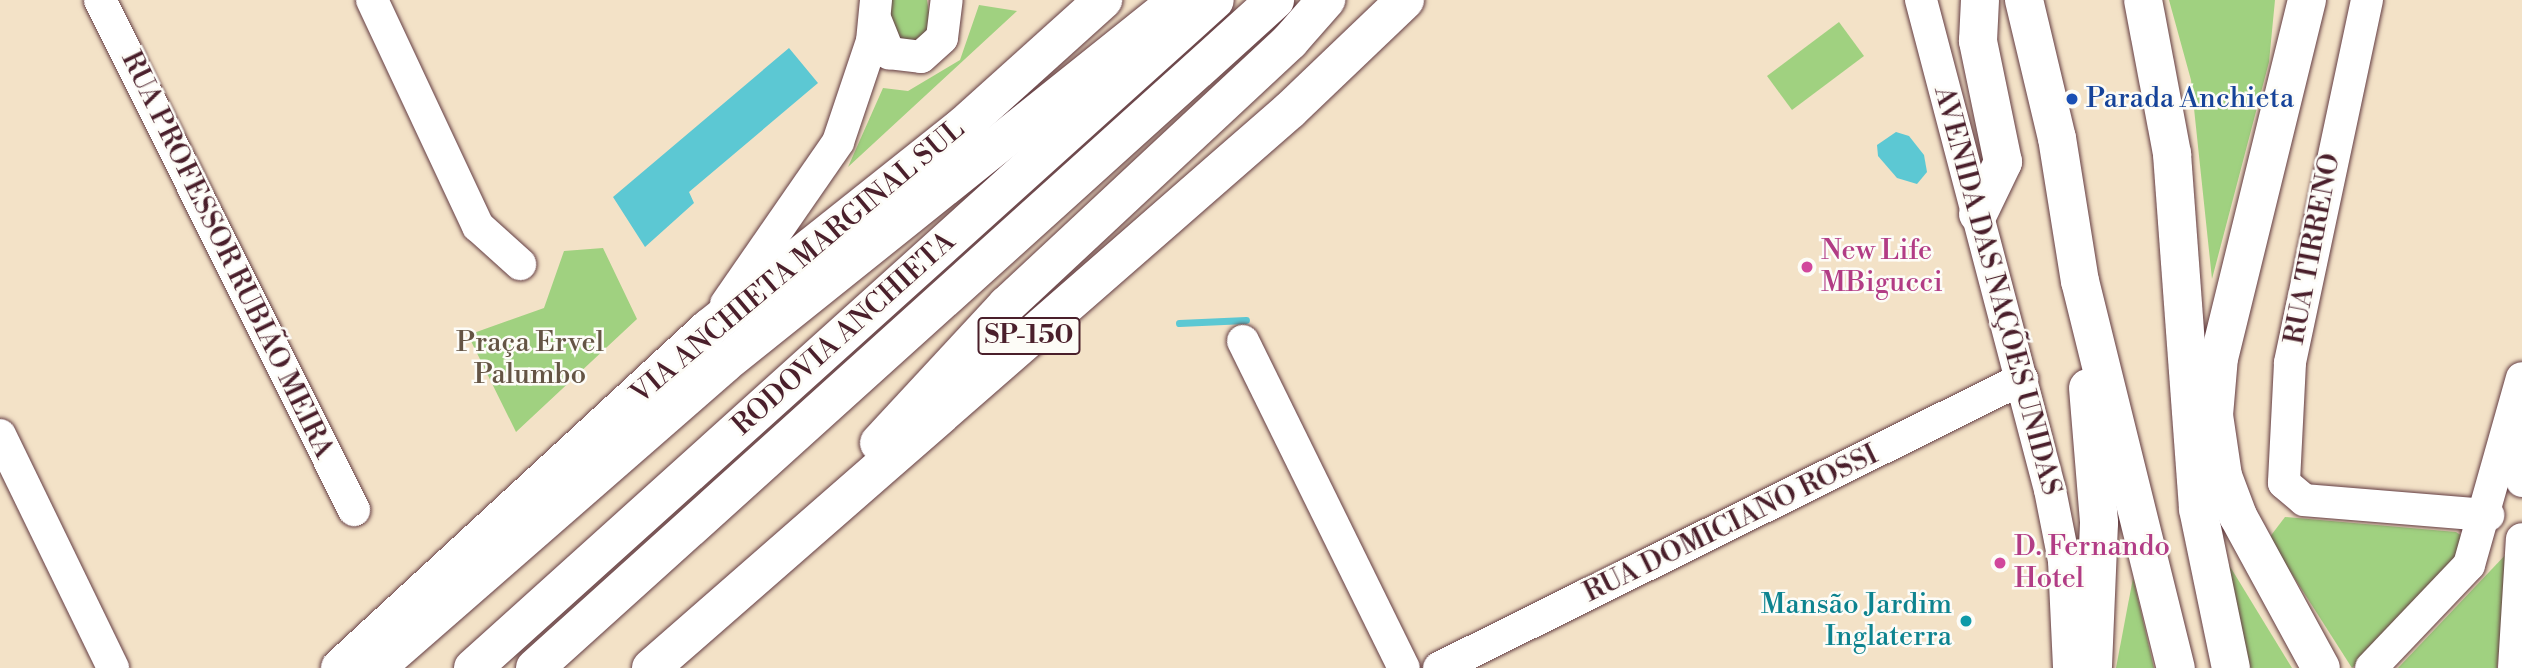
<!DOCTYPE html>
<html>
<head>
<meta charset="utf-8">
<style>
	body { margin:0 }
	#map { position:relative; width:2522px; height:668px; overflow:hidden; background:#f3e2c7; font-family:"Libre Bodoni",serif }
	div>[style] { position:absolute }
	.green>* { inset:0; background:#a0d180 }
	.water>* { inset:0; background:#5cc8d3 }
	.stream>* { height:7px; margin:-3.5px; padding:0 3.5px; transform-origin:3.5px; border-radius:3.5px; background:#5cc8d3 }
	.roads { filter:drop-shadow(0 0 2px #633c42) drop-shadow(0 0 2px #633c42) }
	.minor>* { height:32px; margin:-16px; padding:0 16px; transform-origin:16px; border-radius:16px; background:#fff }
	.major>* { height:38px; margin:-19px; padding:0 19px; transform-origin:19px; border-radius:19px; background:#fff }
	.highway>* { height:38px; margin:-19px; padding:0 19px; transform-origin:19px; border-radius:19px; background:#fff }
	.dots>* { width:19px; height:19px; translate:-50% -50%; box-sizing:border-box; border:4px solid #fdfcf7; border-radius:50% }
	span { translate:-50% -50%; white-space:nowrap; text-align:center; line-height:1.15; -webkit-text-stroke:5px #fdfcf7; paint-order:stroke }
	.shield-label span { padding:2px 5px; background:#fdfcf7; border:2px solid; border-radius:5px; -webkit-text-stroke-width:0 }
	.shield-label { font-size:26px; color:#4a1f2b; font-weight:700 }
	.transit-label { font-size:28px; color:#164399 }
	.left { translate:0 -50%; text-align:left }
	.street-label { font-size:28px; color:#4a1f2b }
	.hotel-label { font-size:28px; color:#b23c85 }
	.park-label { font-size:28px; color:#645444 }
	.culture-label { font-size:28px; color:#0d838f }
	.right { translate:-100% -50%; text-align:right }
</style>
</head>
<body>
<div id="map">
	<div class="green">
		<i style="clip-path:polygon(886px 0,927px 0,931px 25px,923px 41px,892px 46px)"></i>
		<i style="clip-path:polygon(2169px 0,2275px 0,2269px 62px,2212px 279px,2191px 80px)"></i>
		<i style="clip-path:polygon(979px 5px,1017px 11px,848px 167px,883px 88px,908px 91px,960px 60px)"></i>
		<i style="clip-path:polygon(1839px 22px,1864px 56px,1792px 110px,1767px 76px)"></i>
		<i style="clip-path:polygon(603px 248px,637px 319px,516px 432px,468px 335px,544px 308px,564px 251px)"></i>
		<i style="clip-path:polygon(2285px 517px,2456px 532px,2462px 536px,2457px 560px,2352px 668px,2269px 538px)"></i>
		<i style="clip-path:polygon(2510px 550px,2497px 668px,2398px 668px)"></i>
		<i style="clip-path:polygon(2226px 560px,2292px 668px,2250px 668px)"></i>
		<i style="clip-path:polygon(2133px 578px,2154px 668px,2116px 668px)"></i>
	</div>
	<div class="water">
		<i style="clip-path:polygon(789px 48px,818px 83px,689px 192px,694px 203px,645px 247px,613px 197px)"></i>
		<i style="clip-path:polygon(1896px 132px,1909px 136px,1924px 155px,1927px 172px,1917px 184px,1897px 178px,1878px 156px,1877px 145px)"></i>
	</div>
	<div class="stream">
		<i style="left:1179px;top:323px;width:67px;rotate:-2.6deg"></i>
	</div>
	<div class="roads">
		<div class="minor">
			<i style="left:100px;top:0;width:570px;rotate:63.52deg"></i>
			<i style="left:372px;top:0;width:250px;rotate:64.9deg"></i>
			<i style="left:478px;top:226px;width:57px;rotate:42.1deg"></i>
			<i style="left:1921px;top:0;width:507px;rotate:75.25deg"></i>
			<i style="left:2050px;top:490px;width:72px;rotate:78.8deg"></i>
			<i style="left:2064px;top:561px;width:107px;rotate:87.3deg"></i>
			<i style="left:2367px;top:0;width:371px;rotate:102deg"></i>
			<i style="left:2290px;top:363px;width:120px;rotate:92.9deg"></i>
			<i style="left:2284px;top:483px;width:26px;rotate:40deg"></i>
			<i style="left:2304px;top:500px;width:185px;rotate:4.7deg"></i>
			<i style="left:876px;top:21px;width:35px;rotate:68deg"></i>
			<i style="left:889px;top:53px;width:32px;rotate:7deg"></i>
			<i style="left:921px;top:57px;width:28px;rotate:-42deg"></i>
			<i style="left:942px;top:38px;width:38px;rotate:-83deg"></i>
			<i style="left:726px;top:304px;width:197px;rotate:-55.3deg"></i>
			<i style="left:838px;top:142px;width:107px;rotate:-71.4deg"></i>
			<i style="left:872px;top:41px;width:41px;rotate:-84.4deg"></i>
			<i style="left:1243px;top:341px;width:364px;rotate:63.8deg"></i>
			<i style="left:2521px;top:429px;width:52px;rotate:88.9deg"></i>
			<i style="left:0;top:435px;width:259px;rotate:64.1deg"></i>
			<i style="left:1439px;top:668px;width:651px;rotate:-26.37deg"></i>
			<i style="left:2371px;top:668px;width:142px;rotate:-46.4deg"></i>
			<i style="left:2469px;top:565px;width:194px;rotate:-74.2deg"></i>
			<i style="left:2514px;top:668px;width:129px;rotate:-86.5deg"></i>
		</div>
		<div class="major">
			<i style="left:2024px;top:0;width:142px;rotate:76.6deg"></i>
			<i style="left:2057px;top:138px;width:145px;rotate:80.9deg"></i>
			<i style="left:2080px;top:281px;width:399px;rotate:76.1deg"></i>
			<i style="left:2143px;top:0;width:157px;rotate:79.3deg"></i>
			<i style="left:2172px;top:154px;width:356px;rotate:85.8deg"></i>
			<i style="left:2198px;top:509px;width:162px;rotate:78.3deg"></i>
			<i style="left:2307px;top:0;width:368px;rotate:103.8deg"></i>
			<i style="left:2219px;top:357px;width:58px;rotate:94.9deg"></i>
			<i style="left:2214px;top:415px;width:62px;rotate:81.6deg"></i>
			<i style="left:2223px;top:476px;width:43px;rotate:69.4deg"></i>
			<i style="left:2238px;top:516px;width:173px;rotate:61.4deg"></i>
			<i style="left:1978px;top:214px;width:58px;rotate:-64.3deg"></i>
			<i style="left:2003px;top:162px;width:124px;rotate:-101.7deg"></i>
			<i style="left:1978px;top:41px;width:41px;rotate:-87.2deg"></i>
			<i style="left:2088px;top:388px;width:135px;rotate:85.3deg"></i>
			<i style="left:2099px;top:523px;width:145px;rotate:92.4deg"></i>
		</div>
		<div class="highway">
			<i style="left:879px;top:443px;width:188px;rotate:-47.2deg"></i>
			<i style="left:1007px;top:305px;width:387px;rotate:-43deg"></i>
			<i style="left:1290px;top:41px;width:55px;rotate:-48.7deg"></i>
			<i style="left:340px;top:668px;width:502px;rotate:-42.66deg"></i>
			<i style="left:709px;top:328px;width:323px;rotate:-38.5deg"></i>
			<i style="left:962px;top:127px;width:190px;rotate:-42deg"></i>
			<i style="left:376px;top:668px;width:462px;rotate:-41.1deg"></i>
			<i style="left:724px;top:364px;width:582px;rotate:-38.72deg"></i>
			<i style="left:473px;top:668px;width:998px;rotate:-42deg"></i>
			<i style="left:535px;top:668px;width:997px;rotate:-42.07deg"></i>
			<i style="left:651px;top:668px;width:848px;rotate:-41.13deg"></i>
			<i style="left:1290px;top:110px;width:159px;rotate:-43.7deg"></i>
		</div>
	</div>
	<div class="dots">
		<i style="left:2072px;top:99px;background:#1a4fb4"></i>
		<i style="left:1807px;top:267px;background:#d1479c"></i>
		<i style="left:2000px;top:563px;background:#d1479c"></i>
		<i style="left:1966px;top:621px;background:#0f9aa8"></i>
	</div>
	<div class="shield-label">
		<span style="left:1029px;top:336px">SP-150</span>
	</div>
	<div class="transit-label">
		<span class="left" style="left:2086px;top:99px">Parada Anchieta</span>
	</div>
	<div class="street-label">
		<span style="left:2313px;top:249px;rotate:-79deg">RUA TIRRENO</span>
		<span style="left:227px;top:255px;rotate:64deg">RUA PROFESSOR RUBIÃO MEIRA</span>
		<span style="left:798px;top:262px;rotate:-40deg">VIA ANCHIETA MARGINAL SUL</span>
		<span style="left:1997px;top:291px;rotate:75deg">AVENIDA DAS NAÇÕES UNIDAS</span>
		<span style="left:844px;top:334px;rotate:-42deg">RODOVIA ANCHIETA</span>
		<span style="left:1731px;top:524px;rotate:-26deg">RUA DOMICIANO ROSSI</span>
	</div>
	<div class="hotel-label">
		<span class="left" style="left:1821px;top:267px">New Life<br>MBigucci</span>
		<span class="left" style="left:2014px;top:563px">D. Fernando<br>Hotel</span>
	</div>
	<div class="park-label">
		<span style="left:530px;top:359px">Praça Ervel<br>Palumbo</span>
	</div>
	<div class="culture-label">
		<span class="right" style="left:1952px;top:621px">Mansão Jardim<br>Inglaterra</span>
	</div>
</div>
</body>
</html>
